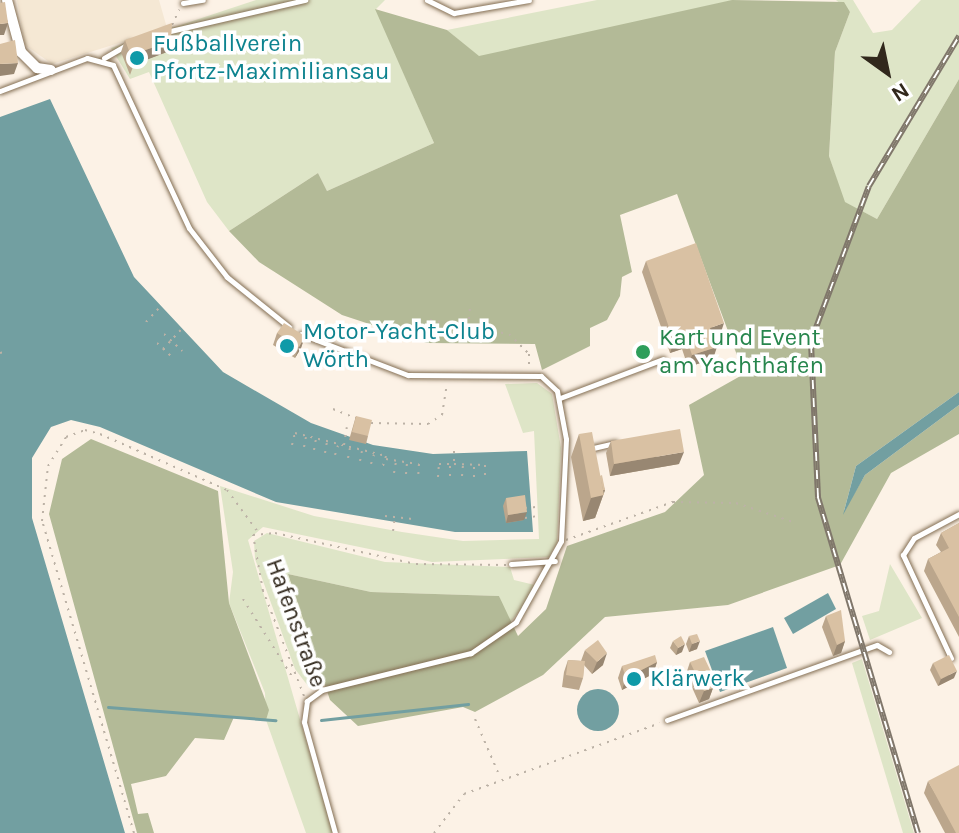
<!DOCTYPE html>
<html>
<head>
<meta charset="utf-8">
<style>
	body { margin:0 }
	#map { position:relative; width:959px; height:833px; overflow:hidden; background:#fcf2e6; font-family:Karla,sans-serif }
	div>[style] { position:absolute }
	.commercial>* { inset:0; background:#f5e8d4 }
	.green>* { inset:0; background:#dee5c7 }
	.forest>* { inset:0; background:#b3ba97 }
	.water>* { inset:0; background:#729fa1 }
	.round { border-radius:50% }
	.stream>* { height:3px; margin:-1.5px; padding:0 1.5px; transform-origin:1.5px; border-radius:1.5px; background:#729fa1 }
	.path>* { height:2px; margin-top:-1px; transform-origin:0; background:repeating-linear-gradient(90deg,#bcb2a6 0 2px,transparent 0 8px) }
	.roads { filter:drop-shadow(0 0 2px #836e53) drop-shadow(0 0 2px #836e53) }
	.lane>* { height:5px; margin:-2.5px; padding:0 2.5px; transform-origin:2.5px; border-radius:2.5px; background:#fff }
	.street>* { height:10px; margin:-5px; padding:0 5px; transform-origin:5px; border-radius:5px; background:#fff }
	.rail>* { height:6px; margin-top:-3px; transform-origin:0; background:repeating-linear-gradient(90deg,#fff 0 9px,#80776b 0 18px); box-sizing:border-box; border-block:2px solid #80776b }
	.wall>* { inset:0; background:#bba68c }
	.shaded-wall>* { inset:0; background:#988772 }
	.building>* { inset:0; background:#d9c1a3 }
	.dots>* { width:22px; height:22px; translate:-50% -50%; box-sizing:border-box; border:4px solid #fff; border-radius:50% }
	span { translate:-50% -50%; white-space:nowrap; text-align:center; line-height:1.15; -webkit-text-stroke:7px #fff; paint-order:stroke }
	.culture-label { font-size:24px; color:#0d838f }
	.left { translate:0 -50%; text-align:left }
	.leisure-label { font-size:24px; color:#27864d }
	.street-label { font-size:24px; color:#31281c }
	.north { position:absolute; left:847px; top:32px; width:80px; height:80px; -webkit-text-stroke:6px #fff; paint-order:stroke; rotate:147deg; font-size:22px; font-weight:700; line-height:32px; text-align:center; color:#31281c }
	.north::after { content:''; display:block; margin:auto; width:28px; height:36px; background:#31281c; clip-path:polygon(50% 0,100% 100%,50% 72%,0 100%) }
</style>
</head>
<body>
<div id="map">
	<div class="commercial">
		<i style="clip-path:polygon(17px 0,159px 0,167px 28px,52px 64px,25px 45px)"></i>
	</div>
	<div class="green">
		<i style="clip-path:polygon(256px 0,385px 0,376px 9px,434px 143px,327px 191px,318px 173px,229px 231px,207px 202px,149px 72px,130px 79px,111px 48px)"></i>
		<i style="clip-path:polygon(597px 0,735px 0,479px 57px,447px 30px)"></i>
		<i style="clip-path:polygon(836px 0,853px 0,873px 33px,892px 30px,921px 0,959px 0,959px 79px,877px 219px,844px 202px,829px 156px,835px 52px,850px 12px)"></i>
		<i style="clip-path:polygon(537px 383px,552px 394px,561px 448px,557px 543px,549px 557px,432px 562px,263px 527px,248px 540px,333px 833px,306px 833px,266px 720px,265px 693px,229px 603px,233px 572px,220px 486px,314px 516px,402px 532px,463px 541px,539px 539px,534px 431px,523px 433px,505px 384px)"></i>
		<i style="clip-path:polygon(267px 533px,385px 562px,510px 567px,514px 580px,539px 586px,509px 624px,499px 596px,371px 592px,288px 574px,324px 686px,311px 690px,295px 669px,255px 559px,254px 541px)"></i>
		<i style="clip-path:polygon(890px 564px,922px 618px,870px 640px,862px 616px,879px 611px)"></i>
		<i style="clip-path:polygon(862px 659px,914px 833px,903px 833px,852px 663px)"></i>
	</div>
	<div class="forest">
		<i style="clip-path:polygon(732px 0,844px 2px,850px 12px,835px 52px,829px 156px,845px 202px,877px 219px,959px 79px,959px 392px,856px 466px,844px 511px,865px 475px,959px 405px,959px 434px,891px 473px,840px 565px,728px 605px,605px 617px,543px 675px,475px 712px,463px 707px,358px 726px,330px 700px,288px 574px,371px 592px,499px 596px,518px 636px,546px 609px,567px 546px,665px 512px,704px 475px,689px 405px,744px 374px,677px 194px,620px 215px,632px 272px,622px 277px,620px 296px,607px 320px,590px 328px,590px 346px,542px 370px,535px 344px,427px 343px,342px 315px,259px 262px,229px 231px,318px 173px,327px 191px,434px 143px,375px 9px,447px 30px,479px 56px)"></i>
		<i style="clip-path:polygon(91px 439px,218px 491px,229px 603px,269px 710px,266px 720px,234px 717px,224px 740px,195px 738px,166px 776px,131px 784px,138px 814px,148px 813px,154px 833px,137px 833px,49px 514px,62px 459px)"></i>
	</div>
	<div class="water">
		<i style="clip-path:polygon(50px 99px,134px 277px,223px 372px,311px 423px,373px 445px,433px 454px,527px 451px,533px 532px,455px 532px,276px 502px,100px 427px,71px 420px,51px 427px,32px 458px,32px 518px,125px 833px,0 833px,0 117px)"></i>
		<i style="clip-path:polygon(959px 392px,959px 405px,865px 475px,843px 515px,856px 466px)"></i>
		<i style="clip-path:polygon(828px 593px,836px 609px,793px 634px,784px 618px)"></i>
		<i style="clip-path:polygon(773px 627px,787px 668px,720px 692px,705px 651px)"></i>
		<i class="round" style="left:577px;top:689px;width:42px;height:42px"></i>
	</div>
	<div class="stream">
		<i style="left:108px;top:707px;width:168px;rotate:4.5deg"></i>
		<i style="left:321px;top:720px;width:148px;rotate:-6.2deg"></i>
	</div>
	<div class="path">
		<i style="left:172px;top:25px;width:17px;rotate:-65deg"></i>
		<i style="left:430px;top:320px;width:80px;rotate:10deg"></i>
		<i style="left:509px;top:334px;width:28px;rotate:45deg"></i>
		<i style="left:529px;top:354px;width:14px;rotate:90deg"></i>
		<i style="left:146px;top:322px;width:22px;rotate:-47deg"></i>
		<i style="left:468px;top:327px;width:19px;rotate:-84deg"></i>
		<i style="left:164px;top:334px;width:25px;rotate:43deg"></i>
		<i style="left:157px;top:343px;width:23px;rotate:43deg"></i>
		<i style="left:163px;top:349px;width:26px;rotate:-47deg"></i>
		<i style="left:0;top:353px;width:4px;rotate:-14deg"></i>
		<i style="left:333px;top:409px;width:27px;rotate:22deg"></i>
		<i style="left:371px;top:423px;width:57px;rotate:1deg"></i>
		<i style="left:428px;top:424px;width:17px;rotate:-33deg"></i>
		<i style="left:442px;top:415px;width:31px;rotate:-81deg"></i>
		<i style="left:292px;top:445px;width:12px;rotate:-76deg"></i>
		<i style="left:295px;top:433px;width:94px;rotate:14.2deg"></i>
		<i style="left:386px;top:456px;width:14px;rotate:107deg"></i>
		<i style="left:344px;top:445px;width:18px;rotate:-81deg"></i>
		<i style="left:304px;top:447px;width:10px;rotate:-79deg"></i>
		<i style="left:314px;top:450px;width:11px;rotate:-80deg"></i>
		<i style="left:454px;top:451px;width:11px;rotate:90deg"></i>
		<i style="left:325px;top:453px;width:11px;rotate:-80deg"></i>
		<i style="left:335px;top:455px;width:10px;rotate:-73deg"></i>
		<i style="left:348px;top:458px;width:10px;rotate:-79deg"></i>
		<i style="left:386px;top:459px;width:33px;rotate:9deg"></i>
		<i style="left:419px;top:464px;width:14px;rotate:94deg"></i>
		<i style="left:360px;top:461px;width:10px;rotate:-79deg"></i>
		<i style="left:371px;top:464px;width:10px;rotate:-73deg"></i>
		<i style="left:394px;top:473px;width:11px;rotate:-80deg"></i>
		<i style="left:406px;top:474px;width:11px;rotate:-85deg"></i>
		<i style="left:450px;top:476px;width:11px;rotate:-90deg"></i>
		<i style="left:462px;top:476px;width:11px;rotate:-85deg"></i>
		<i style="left:438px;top:477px;width:13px;rotate:-86deg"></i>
		<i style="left:439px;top:464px;width:15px"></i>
		<i style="left:454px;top:464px;width:31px;rotate:2deg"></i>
		<i style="left:485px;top:465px;width:13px;rotate:90deg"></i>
		<i style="left:474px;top:477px;width:11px;rotate:-90deg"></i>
		<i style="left:525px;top:508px;width:11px;rotate:-5deg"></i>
		<i style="left:385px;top:516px;width:30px;rotate:6deg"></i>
		<i style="left:525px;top:518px;width:12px;rotate:-9deg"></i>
		<i style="left:393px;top:531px;width:14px;rotate:-82deg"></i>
		<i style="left:566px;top:540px;width:114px;rotate:-19.6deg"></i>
		<i style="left:673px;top:502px;width:63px;rotate:0.9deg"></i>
		<i style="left:736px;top:503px;width:63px;rotate:18.4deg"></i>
		<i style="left:243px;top:599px;width:93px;rotate:57.7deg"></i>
		<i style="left:304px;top:696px;width:113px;rotate:-111.3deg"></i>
		<i style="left:263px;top:591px;width:57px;rotate:-100.1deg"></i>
		<i style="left:253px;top:535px;width:22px;rotate:-5deg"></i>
		<i style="left:275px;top:533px;width:144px;rotate:12.4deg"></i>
		<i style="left:416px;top:564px;width:90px;rotate:0.6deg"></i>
		<i style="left:475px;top:719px;width:63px;rotate:66.7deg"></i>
		<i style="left:134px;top:833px;width:325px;rotate:-106.4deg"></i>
		<i style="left:42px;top:521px;width:55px;rotate:-83.8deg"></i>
		<i style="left:48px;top:466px;width:34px;rotate:-58deg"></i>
		<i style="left:66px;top:437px;width:20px;rotate:-20deg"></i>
		<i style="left:85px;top:430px;width:16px;rotate:15deg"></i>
		<i style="left:100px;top:434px;width:139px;rotate:23.8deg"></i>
		<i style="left:227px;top:490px;width:52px;rotate:53.6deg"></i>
		<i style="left:434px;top:833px;width:49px;rotate:-52.4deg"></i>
		<i style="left:464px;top:794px;width:208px;rotate:-19.9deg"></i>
	</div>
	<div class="roads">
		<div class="lane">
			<i style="left:427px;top:0;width:30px;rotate:26deg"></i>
			<i style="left:454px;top:13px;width:76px;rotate:-9.8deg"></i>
			<i style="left:183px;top:3px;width:20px;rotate:-9deg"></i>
			<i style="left:166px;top:32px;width:143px;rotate:-13deg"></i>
			<i style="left:104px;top:58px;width:30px;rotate:-30deg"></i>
			<i style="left:0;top:91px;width:93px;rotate:-20.8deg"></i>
			<i style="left:87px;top:58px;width:27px;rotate:15deg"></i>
			<i style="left:113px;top:65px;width:180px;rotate:65deg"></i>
			<i style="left:189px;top:228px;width:62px;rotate:52.2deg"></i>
			<i style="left:227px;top:277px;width:80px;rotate:38.9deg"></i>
			<i style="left:301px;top:334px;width:115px;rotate:21deg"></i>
			<i style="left:408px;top:375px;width:133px;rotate:0.4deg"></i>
			<i style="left:541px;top:376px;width:22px;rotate:43deg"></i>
			<i style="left:557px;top:391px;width:49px;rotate:79.4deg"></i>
			<i style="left:566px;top:439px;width:102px;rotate:92.8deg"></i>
			<i style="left:561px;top:541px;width:93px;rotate:119.1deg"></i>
			<i style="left:516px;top:622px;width:55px;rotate:145.4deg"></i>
			<i style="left:471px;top:653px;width:154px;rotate:166.1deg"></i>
			<i style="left:322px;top:690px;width:19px;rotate:144deg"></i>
			<i style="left:307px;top:701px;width:21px;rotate:98deg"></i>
			<i style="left:304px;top:722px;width:115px;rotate:74.4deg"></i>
			<i style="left:560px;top:398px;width:110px;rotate:-20.7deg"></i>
			<i style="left:589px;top:449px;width:27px;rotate:-13deg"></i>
			<i style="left:511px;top:564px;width:44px;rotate:-3.9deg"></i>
			<i style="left:951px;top:658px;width:114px;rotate:-115deg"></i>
			<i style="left:903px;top:555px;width:20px;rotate:-57deg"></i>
			<i style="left:914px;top:538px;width:51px;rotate:-28.1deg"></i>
			<i style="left:667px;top:720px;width:223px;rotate:-19.7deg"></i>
			<i style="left:877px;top:645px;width:14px;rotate:30deg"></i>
		</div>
		<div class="street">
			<i style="left:7px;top:0;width:54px;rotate:74.9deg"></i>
			<i style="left:21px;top:52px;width:23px;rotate:45deg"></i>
			<i style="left:37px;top:68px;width:14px;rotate:8deg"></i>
		</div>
	</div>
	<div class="rail">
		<i style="left:918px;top:833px;width:351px;rotate:-106.6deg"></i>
		<i style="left:818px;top:497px;width:156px;rotate:-92.6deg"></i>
		<i style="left:811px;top:341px;width:165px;rotate:-69.5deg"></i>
		<i style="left:869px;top:186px;width:175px;rotate:-59deg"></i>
	</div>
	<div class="wall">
		<i style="clip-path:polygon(125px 40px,171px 41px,167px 52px,134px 64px,130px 75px,121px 52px)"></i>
		<i style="clip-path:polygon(646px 261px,720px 335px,714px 337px,713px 359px,688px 367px,682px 349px,670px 353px,642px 272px)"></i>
		<i style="clip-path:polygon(277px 333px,305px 336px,301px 348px,295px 358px,273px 345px)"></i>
		<i style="clip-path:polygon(356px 416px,368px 436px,366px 444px,349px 440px)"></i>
		<i style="clip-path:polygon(579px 434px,600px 476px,605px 490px,595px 518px,583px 521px,571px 457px)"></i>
		<i style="clip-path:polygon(611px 441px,679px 464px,610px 476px,606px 453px)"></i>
		<i style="clip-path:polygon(506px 498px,524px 520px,506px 523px,503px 506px)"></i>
		<i style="clip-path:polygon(959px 523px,959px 637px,924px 571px,928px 559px,941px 552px,936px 545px,941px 533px)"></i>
		<i style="clip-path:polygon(826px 616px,845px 641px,841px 653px,833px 656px,822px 627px)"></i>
		<i style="clip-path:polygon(689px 636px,697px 649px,689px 652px,686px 644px)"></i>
		<i style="clip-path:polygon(673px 641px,682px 652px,676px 655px,670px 648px)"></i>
		<i style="clip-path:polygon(585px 650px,603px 665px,592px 674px,584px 665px,583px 678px,579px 690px,562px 687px,564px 672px,568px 660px,581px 661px)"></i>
		<i style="clip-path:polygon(657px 662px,653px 674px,622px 690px,618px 678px,622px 666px)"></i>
		<i style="clip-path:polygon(690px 662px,713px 676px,710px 683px,713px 688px,709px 699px,699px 703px,686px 674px)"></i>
		<i style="clip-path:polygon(933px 663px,954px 678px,938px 686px,930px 670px)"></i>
		<i style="clip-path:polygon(928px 781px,959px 833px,945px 833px,924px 793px)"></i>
	</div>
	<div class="shaded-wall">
		<i style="clip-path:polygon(8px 23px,4px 35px,0 35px,0 24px)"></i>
		<i style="clip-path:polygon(171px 41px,167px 52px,133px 65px,137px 53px)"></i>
		<i style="clip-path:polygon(18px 63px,14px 74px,0 76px,0 64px)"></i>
		<i style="clip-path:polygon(724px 323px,720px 335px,706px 340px,710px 328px)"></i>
		<i style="clip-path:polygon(305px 336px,301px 348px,295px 358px,299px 347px)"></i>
		<i style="clip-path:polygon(686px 337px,682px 349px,670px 353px,674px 342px)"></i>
		<i style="clip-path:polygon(717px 347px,713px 359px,688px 367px,692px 355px)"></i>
		<i style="clip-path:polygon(684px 452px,679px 464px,610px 476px,614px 464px)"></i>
		<i style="clip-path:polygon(605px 490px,595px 518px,583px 521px,591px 498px,595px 492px)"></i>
		<i style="clip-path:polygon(527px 512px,524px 520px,506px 523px,508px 515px)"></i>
		<i style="clip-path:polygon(700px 641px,697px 649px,689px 652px,692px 644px)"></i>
		<i style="clip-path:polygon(845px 641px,841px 653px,833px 656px,837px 645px)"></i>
		<i style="clip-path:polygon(685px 644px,682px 652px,676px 655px,678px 648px)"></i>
		<i style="clip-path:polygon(607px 653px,603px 665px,592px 674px,597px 662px)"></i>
		<i style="clip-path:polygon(657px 662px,653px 674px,622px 690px,626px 678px)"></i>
		<i style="clip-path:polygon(957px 671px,954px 678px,938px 686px,941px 679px)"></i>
		<i style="clip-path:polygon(713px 688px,709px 699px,699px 703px,704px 691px)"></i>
	</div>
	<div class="building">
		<i style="clip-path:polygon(5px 2px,8px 23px,0 24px,0 3px)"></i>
		<i style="clip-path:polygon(172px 23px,171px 41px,137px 53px,134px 64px,125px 40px)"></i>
		<i style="clip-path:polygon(15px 40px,18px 63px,0 64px,0 44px)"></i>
		<i style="clip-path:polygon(696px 243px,724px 323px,710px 328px,717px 347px,692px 355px,686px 337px,674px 342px,646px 261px)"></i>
		<i style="clip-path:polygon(284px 323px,305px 336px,299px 347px,277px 333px)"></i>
		<i style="clip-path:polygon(356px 416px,372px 420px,368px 436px,352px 432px)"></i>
		<i style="clip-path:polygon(680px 429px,684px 452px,614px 464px,611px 441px)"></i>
		<i style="clip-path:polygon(592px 432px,604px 495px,591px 498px,579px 434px)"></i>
		<i style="clip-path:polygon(602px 475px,605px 490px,603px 490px,600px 476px)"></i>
		<i style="clip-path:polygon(525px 495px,527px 512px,508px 515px,506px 498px)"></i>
		<i style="clip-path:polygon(959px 523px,959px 617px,928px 559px,949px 548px,941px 533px)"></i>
		<i style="clip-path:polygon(841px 610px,845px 641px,837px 645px,826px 616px)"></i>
		<i style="clip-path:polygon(697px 634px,700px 641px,692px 644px,689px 636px)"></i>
		<i style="clip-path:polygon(681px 636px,685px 644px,678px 648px,673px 641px)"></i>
		<i style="clip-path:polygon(598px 640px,607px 653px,597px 662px,585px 650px)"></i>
		<i style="clip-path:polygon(655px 655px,657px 662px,626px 678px,622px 666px)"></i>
		<i style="clip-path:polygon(949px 655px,957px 671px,941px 679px,933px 663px)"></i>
		<i style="clip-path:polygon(704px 657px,713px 676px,707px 678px,713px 688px,704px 691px,690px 662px)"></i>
		<i style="clip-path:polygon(568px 660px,585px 661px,583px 678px,566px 675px)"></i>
		<i style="clip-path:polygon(959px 765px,959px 833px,956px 833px,928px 781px)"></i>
	</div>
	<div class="dots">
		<i style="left:137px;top:58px;background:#0f9aa8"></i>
		<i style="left:287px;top:346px;background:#0f9aa8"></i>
		<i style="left:643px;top:352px;background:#2e9e5b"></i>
		<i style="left:634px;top:679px;background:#0f9aa8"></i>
	</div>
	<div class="culture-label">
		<span class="left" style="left:153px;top:58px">Fußballverein<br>Pfortz-Maximiliansau</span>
		<span class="left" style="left:303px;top:346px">Motor-Yacht-Club<br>Wörth</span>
		<span class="left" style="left:650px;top:679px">Klärwerk</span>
	</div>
	<div class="leisure-label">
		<span class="left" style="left:659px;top:352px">Kart und Event<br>am Yachthafen</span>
	</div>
	<div class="street-label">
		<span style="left:296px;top:623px;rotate:70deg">Hafenstraße</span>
	</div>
	<div class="north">N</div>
</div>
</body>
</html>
